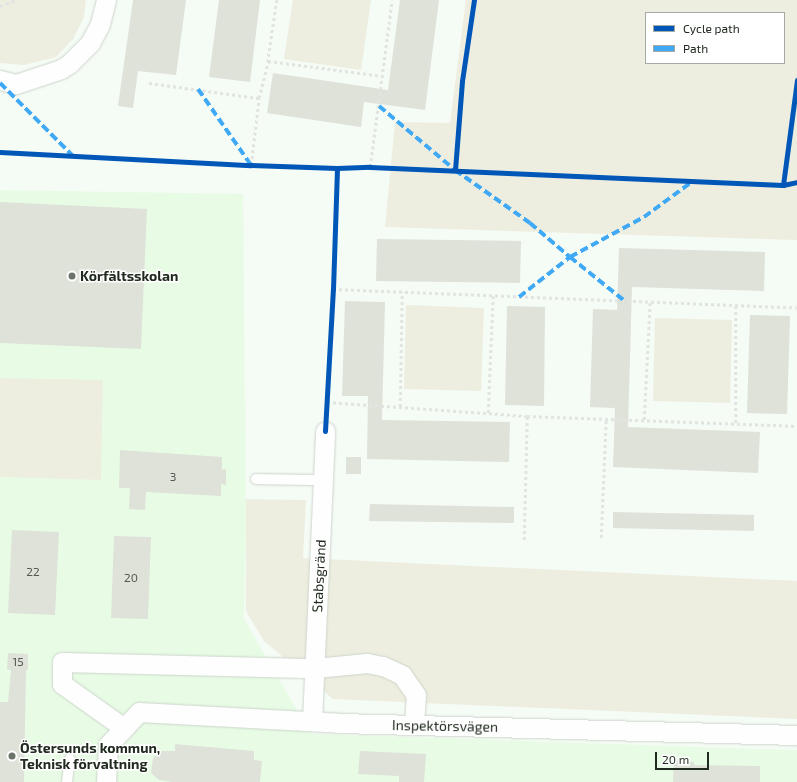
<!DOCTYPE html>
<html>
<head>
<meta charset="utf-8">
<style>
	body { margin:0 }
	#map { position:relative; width:797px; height:782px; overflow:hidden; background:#f5fbf5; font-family:"Exo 2",sans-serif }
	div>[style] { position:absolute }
	.built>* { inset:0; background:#e8fce5 }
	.green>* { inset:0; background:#eeeee0 }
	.building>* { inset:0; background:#dee2d9 }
	.path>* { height:2.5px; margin-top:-1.25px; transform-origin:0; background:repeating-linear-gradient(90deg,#e1e4e1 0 3px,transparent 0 6px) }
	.roads { filter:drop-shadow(0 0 1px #cdd5cc) drop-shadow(0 0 1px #cdd5cc) }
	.service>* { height:10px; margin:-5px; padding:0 5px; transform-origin:5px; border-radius:5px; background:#fefefe }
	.minor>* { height:19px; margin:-9.5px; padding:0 9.5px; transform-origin:9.5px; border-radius:9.5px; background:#fefefe }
	.quiet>* { height:4px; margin-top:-2px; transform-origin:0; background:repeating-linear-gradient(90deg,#3fa9f5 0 8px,transparent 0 12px) }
	.cycleway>* { height:5px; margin:-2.5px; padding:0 2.5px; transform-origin:2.5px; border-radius:2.5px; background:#0057b8 }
	.dots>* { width:11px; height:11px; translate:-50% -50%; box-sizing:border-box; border:2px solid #fff; border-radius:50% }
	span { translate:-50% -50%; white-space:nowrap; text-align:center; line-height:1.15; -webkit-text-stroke:3px #fff; paint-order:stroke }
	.number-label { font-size:12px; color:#525a50 }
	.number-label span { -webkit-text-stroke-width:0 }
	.poi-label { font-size:14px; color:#202a1f; font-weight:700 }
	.left { translate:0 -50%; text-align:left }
	.street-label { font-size:14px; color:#202a1f }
	.legend { position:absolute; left:645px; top:12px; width:140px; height:52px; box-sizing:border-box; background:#fff; border:1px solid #a6aaa5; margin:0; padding:5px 7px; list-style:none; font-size:12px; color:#202a1f }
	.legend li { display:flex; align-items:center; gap:8px; height:20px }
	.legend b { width:20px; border:1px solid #a6aaa5 }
	.scale { position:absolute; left:655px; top:752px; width:54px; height:18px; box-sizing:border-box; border:2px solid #202a1f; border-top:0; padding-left:5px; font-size:12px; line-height:14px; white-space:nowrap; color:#202a1f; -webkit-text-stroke:3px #fff; paint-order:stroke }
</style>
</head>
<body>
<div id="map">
	<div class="built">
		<i style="clip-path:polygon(0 190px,243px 194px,246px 523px,244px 619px,311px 734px,797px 750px,797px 782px,0 782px)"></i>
	</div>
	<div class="green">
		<i style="clip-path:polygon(0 0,86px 0,84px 17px,73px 39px,56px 57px,24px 65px,0 63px)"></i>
		<i style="clip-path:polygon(293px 0,371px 0,361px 70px,284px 59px)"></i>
		<i style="clip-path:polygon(evenodd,466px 0,797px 0,797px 240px,385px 227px,395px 122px,450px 123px,466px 0,646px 13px,784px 13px,784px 63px,646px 63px,646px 13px)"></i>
		<i style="clip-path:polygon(406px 305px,484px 308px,481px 391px,404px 389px)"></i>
		<i style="clip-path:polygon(655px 318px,732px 320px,730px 403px,653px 401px)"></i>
		<i style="clip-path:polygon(0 378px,103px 380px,101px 480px,0 477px)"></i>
		<i style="clip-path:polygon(246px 499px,306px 500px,303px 558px,797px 581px,797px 719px,333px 699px,264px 641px,246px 611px)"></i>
	</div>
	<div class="building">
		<i style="clip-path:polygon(133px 0,186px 0,176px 75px,138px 71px,133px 108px,118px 106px)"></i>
		<i style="clip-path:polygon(219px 0,260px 0,250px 82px,209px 77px)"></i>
		<i style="clip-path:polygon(400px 0,439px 0,425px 110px,364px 102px,361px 127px,267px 113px,273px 73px,388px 90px)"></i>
		<i style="clip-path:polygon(0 202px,147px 209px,141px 349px,0 343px)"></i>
		<i style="clip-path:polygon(377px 239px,521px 241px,520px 283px,376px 281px)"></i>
		<i style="clip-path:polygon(619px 248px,765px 252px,764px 291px,632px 287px,628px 427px,760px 432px,758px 473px,613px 467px,615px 408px,590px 407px,593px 309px,617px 310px)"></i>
		<i style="clip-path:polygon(345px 301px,385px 302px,382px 420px,510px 422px,509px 462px,367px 459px,368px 396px,342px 396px)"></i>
		<i style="clip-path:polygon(507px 306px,545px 307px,544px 406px,505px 405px)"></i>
		<i style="clip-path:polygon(750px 315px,790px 316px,787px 414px,747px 413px)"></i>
		<i style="clip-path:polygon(120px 450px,222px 457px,222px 470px,226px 469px,226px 485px,221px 484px,221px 496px,146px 492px,145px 510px,129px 509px,130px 488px,119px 488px)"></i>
		<i style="clip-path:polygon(346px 457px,361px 457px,361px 474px,346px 474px)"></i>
		<i style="clip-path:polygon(370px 504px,514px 507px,514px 523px,369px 521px)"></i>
		<i style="clip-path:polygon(613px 512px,754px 515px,754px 531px,613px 528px)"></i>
		<i style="clip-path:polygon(12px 530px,59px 532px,55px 615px,8px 613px)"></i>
		<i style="clip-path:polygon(114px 536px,151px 537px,148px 619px,111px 618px)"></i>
		<i style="clip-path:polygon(8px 653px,28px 654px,28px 670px,26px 670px,24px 782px,0 782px,0 702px,8px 702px,11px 670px,7px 669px)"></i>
		<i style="clip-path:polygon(175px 744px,254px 751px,254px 760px,262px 761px,260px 782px,173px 782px,159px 780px,151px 773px,153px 758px,162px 751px,175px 751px)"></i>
		<i style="clip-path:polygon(360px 751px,426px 754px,424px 782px,399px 782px,399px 776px,358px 774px)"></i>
		<i style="clip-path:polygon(674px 760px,694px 762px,694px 765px,760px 766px,760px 782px,673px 782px)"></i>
	</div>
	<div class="path">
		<i style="left:277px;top:0;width:62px;rotate:98.4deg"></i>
		<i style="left:268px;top:61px;width:116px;rotate:7.4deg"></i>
		<i style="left:0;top:6px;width:17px;rotate:-21deg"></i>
		<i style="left:149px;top:83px;width:111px;rotate:7.8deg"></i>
		<i style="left:251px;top:165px;width:67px;rotate:-83.2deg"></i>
		<i style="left:259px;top:98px;width:38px;rotate:-76deg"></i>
		<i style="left:370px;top:167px;width:168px;rotate:-82.5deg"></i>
		<i style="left:333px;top:289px;width:464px;rotate:2.3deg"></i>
		<i style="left:736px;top:306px;width:118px;rotate:90deg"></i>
		<i style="left:327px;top:402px;width:200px;rotate:4deg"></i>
		<i style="left:527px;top:416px;width:270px;rotate:2.1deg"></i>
		<i style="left:400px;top:407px;width:115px;rotate:-89deg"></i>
		<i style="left:488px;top:413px;width:117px;rotate:-87.6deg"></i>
		<i style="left:644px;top:420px;width:117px;rotate:-87.1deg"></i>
		<i style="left:601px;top:538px;width:119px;rotate:-87.6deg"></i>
		<i style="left:524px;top:540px;width:124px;rotate:-88.6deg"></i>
	</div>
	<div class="roads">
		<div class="service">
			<i style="left:256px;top:479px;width:67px;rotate:0.9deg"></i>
			<i style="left:67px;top:782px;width:23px;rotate:-83deg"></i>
		</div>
		<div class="minor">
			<i style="left:0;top:80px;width:16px;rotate:14deg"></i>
			<i style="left:16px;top:84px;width:47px;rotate:-18.4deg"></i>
			<i style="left:61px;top:69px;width:9px;rotate:-32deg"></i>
			<i style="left:69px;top:64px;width:30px;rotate:-45deg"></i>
			<i style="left:90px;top:43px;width:21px;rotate:-62deg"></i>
			<i style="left:100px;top:24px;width:25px;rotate:-76deg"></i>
			<i style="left:312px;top:721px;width:290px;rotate:-87.4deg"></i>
			<i style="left:124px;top:728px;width:76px;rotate:-144.6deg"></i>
			<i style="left:62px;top:684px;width:22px;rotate:-90deg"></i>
			<i style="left:62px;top:662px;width:253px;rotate:1.4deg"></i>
			<i style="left:315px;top:668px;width:52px;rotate:-5.5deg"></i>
			<i style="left:367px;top:663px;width:16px;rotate:11deg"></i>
			<i style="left:383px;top:666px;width:21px;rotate:25deg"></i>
			<i style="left:402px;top:675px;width:24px;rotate:55deg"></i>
			<i style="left:416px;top:695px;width:30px;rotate:94deg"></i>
			<i style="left:106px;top:782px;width:37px;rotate:-87deg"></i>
			<i style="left:108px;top:745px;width:45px;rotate:-46.8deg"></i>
			<i style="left:139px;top:712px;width:200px;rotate:3.1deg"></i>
			<i style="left:339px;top:723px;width:458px;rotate:1.5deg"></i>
		</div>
	</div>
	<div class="quiet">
		<i style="left:0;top:83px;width:102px;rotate:45deg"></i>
		<i style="left:198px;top:89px;width:93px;rotate:55.1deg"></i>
		<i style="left:379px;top:106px;width:99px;rotate:40.1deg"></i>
		<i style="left:455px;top:170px;width:92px;rotate:35.2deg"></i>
		<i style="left:530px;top:223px;width:52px;rotate:40.4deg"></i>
		<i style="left:570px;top:257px;width:72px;rotate:38.8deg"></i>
		<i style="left:519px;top:297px;width:65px;rotate:-38.1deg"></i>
		<i style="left:570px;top:257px;width:84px;rotate:-28.4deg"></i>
		<i style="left:644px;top:217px;width:61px;rotate:-36.3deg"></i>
	</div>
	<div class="cycleway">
		<i style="left:0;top:152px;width:251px;rotate:3deg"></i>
		<i style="left:251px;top:165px;width:86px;rotate:2deg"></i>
		<i style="left:337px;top:168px;width:33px;rotate:-2deg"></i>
		<i style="left:370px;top:167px;width:413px;rotate:2.5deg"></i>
		<i style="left:783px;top:185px;width:14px;rotate:-12deg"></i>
		<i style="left:455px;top:170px;width:89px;rotate:-85.5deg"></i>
		<i style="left:462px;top:81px;width:82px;rotate:-81.6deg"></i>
		<i style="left:783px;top:185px;width:106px;rotate:-82.4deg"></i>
		<i style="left:325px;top:431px;width:142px;rotate:-86.8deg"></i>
		<i style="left:333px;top:289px;width:121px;rotate:-88.1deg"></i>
	</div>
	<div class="dots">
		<i style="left:72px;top:276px;background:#6b736a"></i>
		<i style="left:12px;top:756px;background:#6b736a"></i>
	</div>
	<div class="number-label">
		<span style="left:173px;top:477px">3</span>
		<span style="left:33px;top:572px">22</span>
		<span style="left:131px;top:578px">20</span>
		<span style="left:18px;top:662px">15</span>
	</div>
	<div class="poi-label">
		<span class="left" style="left:80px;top:276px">Körfältsskolan</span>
		<span class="left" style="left:20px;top:756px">Östersunds kommun,<br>Teknisk förvaltning</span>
	</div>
	<div class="street-label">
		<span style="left:319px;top:576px;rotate:-87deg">Stabsgränd</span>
		<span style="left:445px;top:726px;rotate:1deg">Inspektörsvägen</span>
	</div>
	<ul class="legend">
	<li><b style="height:5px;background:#0057b8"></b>Cycle path</li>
	<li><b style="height:5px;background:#3fa9f5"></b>Path</li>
	</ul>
	<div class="scale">20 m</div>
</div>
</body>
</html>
